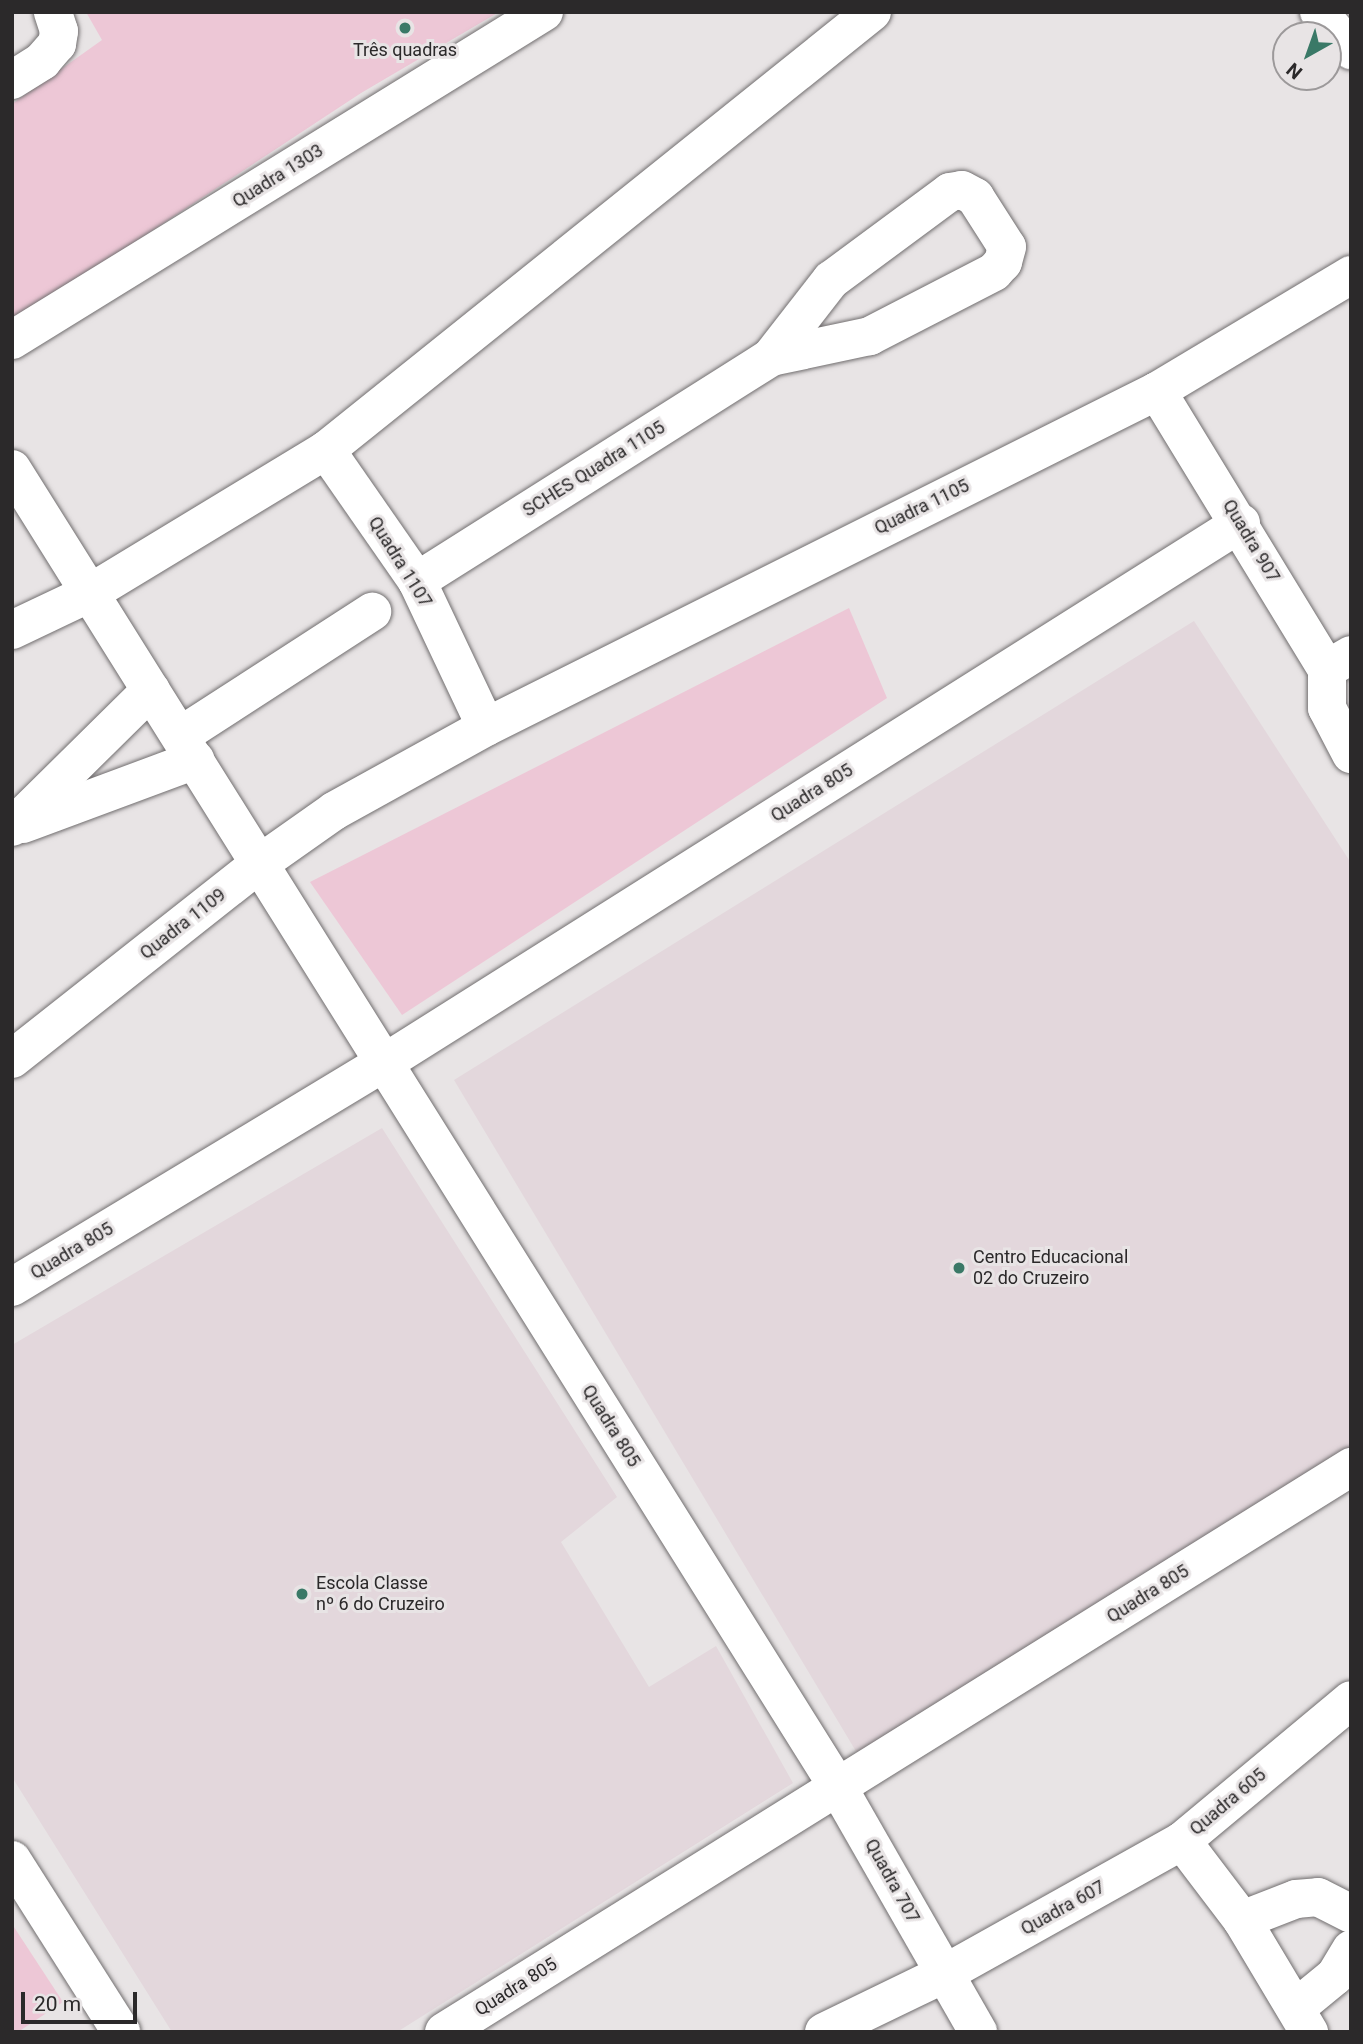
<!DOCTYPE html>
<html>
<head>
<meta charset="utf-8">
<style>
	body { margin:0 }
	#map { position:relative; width:1363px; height:2044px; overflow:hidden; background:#e8e4e5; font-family:Roboto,sans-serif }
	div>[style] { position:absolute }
	.built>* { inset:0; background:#e3d7dc }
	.green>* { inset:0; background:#edc7d6 }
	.roads { filter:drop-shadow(0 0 2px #716e6f) drop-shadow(0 0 2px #716e6f) }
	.minor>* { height:38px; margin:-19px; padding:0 19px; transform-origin:19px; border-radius:19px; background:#fff }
	.dots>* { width:19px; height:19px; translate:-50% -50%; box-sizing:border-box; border:4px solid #e8e4e5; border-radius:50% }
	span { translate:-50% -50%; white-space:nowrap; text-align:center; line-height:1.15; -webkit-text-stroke:6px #e8e4e5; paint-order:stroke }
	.poi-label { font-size:18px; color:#2b292a }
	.left { translate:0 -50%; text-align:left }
	.street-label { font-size:18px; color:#2b292a }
	.frame { position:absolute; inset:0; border:14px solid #2b292a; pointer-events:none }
	.north { position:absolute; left:1272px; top:21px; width:70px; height:70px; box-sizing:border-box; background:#e8e4e5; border:2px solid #9c999a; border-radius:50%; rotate:220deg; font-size:19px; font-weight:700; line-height:28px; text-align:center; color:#2b292a }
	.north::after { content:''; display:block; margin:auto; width:24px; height:32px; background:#3a7967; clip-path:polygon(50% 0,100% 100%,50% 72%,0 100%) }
	.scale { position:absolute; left:21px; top:1992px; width:116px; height:32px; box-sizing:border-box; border:4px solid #2b292a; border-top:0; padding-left:9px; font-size:21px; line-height:24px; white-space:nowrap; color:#2b292a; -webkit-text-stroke:5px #e8e4e5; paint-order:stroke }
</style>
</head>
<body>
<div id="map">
	<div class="built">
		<i style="clip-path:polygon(1194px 621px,1351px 863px,1351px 1457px,863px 1763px,454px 1080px)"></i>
		<i style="clip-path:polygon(382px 1128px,617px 1497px,561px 1542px,649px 1687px,716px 1646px,793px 1783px,397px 2032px,172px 2032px,12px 1777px,12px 1345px)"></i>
	</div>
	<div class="green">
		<i style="clip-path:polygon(86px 12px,499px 12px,361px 93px,12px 323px,12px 104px,102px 40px)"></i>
		<i style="clip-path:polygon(849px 608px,887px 698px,402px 1015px,310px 882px)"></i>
		<i style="clip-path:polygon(12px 1924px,63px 2002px,18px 2032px,12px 2032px)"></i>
	</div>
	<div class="roads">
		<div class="minor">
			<i style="left:1319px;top:12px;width:50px;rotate:49.9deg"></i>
			<i style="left:12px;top:80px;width:36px;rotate:-32deg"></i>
			<i style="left:42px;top:61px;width:23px;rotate:-49deg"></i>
			<i style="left:57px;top:44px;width:13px;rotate:-81deg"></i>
			<i style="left:59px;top:31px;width:20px;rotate:-108deg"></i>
			<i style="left:12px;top:340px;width:625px;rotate:-31.66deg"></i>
			<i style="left:1157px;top:391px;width:326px;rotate:58.6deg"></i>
			<i style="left:1327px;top:669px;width:28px;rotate:-30deg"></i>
			<i style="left:326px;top:450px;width:160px;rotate:55.2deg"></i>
			<i style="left:417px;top:581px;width:161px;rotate:64.7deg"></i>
			<i style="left:12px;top:469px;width:1558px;rotate:57.93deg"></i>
			<i style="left:839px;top:1789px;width:280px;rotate:60.2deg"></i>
			<i style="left:417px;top:581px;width:419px;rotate:-32.3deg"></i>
			<i style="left:771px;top:357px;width:98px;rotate:-52.1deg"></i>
			<i style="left:831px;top:280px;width:148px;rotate:-36.5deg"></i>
			<i style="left:950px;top:192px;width:12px;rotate:-9deg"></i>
			<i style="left:962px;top:190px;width:15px;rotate:28deg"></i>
			<i style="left:975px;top:197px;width:59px;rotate:57.4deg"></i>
			<i style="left:1007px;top:247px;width:16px;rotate:105deg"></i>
			<i style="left:1003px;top:262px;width:13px;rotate:132deg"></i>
			<i style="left:994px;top:272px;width:140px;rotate:152.7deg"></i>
			<i style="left:870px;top:336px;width:101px;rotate:168deg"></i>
			<i style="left:12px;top:630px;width:86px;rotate:-25.4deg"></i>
			<i style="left:90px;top:593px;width:276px;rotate:-31.2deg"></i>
			<i style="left:326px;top:450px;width:700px;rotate:-38.74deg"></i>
			<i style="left:1327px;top:669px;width:39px;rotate:90deg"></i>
			<i style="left:1327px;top:708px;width:52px;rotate:62.4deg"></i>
			<i style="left:180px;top:736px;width:229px;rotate:-32.9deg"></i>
			<i style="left:23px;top:824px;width:184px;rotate:-20.4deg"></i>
			<i style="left:12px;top:827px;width:195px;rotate:-44.6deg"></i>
			<i style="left:12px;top:1059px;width:315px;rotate:-38.3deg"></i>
			<i style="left:259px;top:864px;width:92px;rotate:-35.2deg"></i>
			<i style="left:334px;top:811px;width:174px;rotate:-28.9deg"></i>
			<i style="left:486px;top:727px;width:750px;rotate:-26.6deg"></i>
			<i style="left:1157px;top:391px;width:226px;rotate:-30.9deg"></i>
			<i style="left:12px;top:1287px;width:434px;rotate:-31.1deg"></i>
			<i style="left:384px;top:1063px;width:1013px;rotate:-32.22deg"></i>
			<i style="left:1182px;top:1841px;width:99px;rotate:52.8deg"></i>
			<i style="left:1242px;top:1920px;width:131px;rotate:59.1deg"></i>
			<i style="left:12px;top:1860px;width:204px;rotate:57.6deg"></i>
			<i style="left:1242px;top:1920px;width:58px;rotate:-21.3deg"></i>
			<i style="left:1296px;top:1899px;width:22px;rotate:-5deg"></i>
			<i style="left:1318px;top:1897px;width:37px;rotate:27deg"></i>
			<i style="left:1296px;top:2008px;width:50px;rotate:-39.4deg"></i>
			<i style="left:1335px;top:1976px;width:31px;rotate:-59deg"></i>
			<i style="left:444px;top:2032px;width:1069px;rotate:-31.92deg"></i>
			<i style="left:824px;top:2032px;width:133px;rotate:-25.8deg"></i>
			<i style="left:944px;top:1974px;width:273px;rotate:-29.2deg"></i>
			<i style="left:1182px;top:1841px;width:220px;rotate:-39.8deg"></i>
		</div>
	</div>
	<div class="dots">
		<i style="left:405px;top:28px;background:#3a7967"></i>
		<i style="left:959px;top:1268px;background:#3a7967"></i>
		<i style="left:302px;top:1594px;background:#3a7967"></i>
	</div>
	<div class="poi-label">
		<span style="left:405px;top:50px">Três quadras</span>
		<span class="left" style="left:973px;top:1268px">Centro Educacional<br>02 do Cruzeiro</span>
		<span class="left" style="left:316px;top:1594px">Escola Classe<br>nº 6 do Cruzeiro</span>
	</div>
	<div class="street-label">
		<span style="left:278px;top:176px;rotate:-32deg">Quadra 1303</span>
		<span style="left:594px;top:469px;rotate:-32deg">SCHES Quadra 1105</span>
		<span style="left:922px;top:507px;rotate:-26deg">Quadra 1105</span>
		<span style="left:1251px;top:541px;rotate:59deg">Quadra 907</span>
		<span style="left:400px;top:562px;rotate:58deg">Quadra 1107</span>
		<span style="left:812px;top:793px;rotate:-32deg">Quadra 805</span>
		<span style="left:183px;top:924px;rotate:-38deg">Quadra 1109</span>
		<span style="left:72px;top:1251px;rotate:-31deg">Quadra 805</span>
		<span style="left:611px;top:1426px;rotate:58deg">Quadra 805</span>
		<span style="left:1148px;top:1594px;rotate:-32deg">Quadra 805</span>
		<span style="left:1228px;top:1802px;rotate:-40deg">Quadra 605</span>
		<span style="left:892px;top:1881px;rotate:61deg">Quadra 707</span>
		<span style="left:1063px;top:1908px;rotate:-29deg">Quadra 607</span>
		<span style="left:516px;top:1987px;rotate:-32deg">Quadra 805</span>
	</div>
	<div class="frame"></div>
	<div class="north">N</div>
	<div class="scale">20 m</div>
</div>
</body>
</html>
